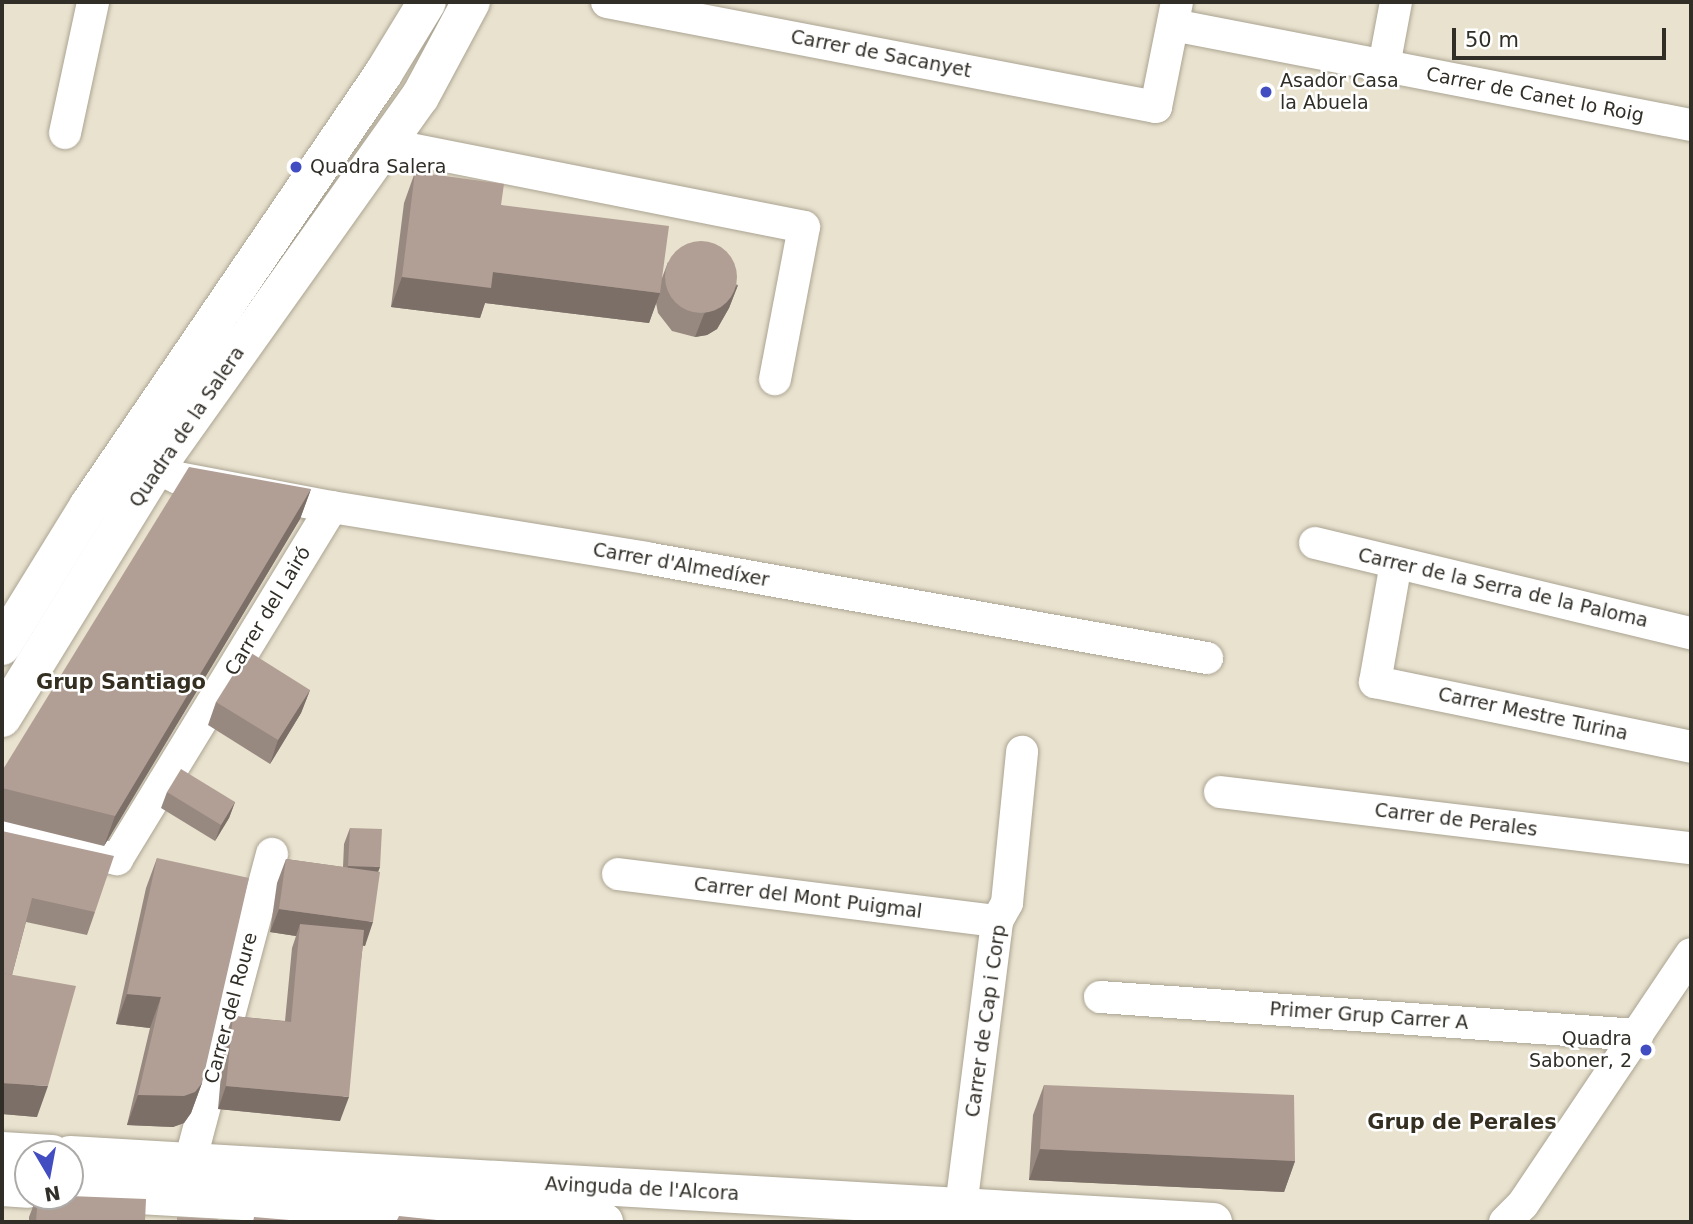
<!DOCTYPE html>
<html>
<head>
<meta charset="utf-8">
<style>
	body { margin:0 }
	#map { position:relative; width:1693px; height:1224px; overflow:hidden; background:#e9e2cf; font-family:"DejaVu Sans",sans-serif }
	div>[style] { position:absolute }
	.roads { filter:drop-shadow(0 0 2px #aba492) drop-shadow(0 0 2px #aba492) }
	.street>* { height:32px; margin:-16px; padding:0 16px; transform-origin:16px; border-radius:16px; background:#fff }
	.secondary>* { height:38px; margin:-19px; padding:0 19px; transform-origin:19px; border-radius:19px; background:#fff }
	.wall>* { inset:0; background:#988980 }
	.shaded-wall>* { inset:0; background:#7c6f68 }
	.building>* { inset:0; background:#b19f95 }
	.round { border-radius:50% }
	.dots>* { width:19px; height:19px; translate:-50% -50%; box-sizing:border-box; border:4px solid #fff; border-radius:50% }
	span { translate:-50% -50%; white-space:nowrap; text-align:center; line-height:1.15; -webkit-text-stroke:5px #fff; paint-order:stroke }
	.street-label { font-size:19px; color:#312e27 }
	.poi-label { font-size:19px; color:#312e27 }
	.left { translate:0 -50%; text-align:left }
	.right { translate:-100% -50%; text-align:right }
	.neighbourhood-label { font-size:21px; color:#352f21; font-weight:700 }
	.frame { position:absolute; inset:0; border:4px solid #312e27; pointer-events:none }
	.north { position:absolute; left:14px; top:1140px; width:70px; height:70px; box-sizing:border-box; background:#fff; border:2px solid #adaba9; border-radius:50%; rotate:170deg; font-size:19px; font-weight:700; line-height:28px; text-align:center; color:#312e27 }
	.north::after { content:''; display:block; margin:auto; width:24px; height:32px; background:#424dc1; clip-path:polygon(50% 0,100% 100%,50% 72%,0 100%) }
	.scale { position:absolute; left:1452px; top:28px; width:214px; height:32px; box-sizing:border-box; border:4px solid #312e27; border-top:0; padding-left:9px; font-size:21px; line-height:24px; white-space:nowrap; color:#312e27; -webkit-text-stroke:5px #fff; paint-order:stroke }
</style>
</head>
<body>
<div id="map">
	<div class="roads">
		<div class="street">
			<i style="left:607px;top:2px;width:559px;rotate:10.83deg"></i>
			<i style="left:1156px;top:107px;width:107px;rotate:-78.7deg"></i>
			<i style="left:1173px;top:25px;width:528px;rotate:10.93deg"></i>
			<i style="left:1384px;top:66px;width:65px;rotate:-79.4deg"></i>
			<i style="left:65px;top:133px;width:134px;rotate:-77.9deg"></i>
			<i style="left:385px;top:144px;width:427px;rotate:11.2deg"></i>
			<i style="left:804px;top:227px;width:155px;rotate:100.8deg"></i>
			<i style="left:156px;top:468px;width:24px;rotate:24deg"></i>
			<i style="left:178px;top:478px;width:157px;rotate:10.7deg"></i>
			<i style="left:332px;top:507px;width:318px;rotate:9.2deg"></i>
			<i style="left:646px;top:558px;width:570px;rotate:10.11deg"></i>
			<i style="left:1315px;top:543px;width:387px;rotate:13.5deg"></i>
			<i style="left:1396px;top:563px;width:121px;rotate:100deg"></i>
			<i style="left:1375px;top:682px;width:323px;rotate:11.6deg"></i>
			<i style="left:1220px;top:792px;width:474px;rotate:6.8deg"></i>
			<i style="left:2px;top:834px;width:118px;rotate:12.3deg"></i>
			<i style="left:117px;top:859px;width:412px;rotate:-58.6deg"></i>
			<i style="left:618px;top:874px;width:382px;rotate:7.1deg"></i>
			<i style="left:1100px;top:997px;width:539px;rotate:4.04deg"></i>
			<i style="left:190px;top:1162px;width:319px;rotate:-75.1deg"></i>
			<i style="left:961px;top:1207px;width:288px;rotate:-82.8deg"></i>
			<i style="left:997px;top:921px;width:21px;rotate:-61deg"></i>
			<i style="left:1007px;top:903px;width:152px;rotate:-84.3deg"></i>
			<i style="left:1505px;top:1222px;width:25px;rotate:-45deg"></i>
			<i style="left:1523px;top:1204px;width:301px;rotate:-56.1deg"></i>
		</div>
		<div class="secondary">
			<i style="left:2px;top:646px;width:166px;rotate:-58.3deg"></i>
			<i style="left:89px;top:505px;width:522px;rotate:-55.7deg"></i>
			<i style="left:383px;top:74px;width:84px;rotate:-58.6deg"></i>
			<i style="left:2px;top:718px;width:294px;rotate:-58.4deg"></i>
			<i style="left:156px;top:468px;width:455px;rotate:-54.6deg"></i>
			<i style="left:420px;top:97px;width:108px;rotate:-61.8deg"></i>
			<i style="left:2px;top:1151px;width:50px;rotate:3.4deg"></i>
			<i style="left:70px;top:1155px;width:1145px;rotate:3.35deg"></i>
			<i style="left:2px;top:1187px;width:26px;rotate:4deg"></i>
			<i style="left:70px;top:1191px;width:535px;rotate:3.32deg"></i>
		</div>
	</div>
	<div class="wall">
		<i style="clip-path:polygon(415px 172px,501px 205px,662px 278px,668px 262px,738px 285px,729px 308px,717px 329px,707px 335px,695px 337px,672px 331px,658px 313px,656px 303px,649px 323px,485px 303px,480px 318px,391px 307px,404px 203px)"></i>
		<i style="clip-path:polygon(311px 489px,300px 519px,104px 846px,2px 821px,2px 771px)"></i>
		<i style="clip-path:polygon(310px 690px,301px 713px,270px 764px,208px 725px,216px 702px)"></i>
		<i style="clip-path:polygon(167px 792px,235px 802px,229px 818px,215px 841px,161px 808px)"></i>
		<i style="clip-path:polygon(350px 828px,378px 872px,365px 946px,363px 945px,340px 1121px,218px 1109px,224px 1040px,233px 1016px,285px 1021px,292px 948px,296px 936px,270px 932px,277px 883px,286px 859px,343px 867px,344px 844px)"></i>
		<i style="clip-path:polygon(2px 831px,95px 912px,87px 935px,26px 922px,12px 975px,37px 1117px,2px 1114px)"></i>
		<i style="clip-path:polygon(157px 858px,202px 1083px,191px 1113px,184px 1123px,173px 1127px,127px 1125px,150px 1028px,116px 1024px,146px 888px)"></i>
		<i style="clip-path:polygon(1044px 1085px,1295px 1161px,1284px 1192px,1029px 1180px,1033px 1115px)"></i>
		<i style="clip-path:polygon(37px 1196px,70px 1196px,145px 1222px,29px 1222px,29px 1217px)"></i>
	</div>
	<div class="shaded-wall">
		<i style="clip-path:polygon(493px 272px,660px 293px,649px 323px,485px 303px,480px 318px,391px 307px,402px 277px)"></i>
		<i style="clip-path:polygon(738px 285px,729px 308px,717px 329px,707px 335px,695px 337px,704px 314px)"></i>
		<i style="clip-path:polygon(311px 489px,300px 519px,104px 846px,115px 816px)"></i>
		<i style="clip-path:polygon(310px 690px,301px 713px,270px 764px,278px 740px)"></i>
		<i style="clip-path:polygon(235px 802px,229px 818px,215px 841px,221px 825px)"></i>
		<i style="clip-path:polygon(348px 866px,380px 867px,374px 883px,342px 882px)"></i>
		<i style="clip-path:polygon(279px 909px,373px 922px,365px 946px,299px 936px,300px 924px,296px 936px,270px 932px)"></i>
		<i style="clip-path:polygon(127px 994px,161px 997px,150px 1028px,116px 1024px)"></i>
		<i style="clip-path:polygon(2px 1083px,48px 1086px,37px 1117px,2px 1114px)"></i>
		<i style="clip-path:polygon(202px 1083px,191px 1113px,184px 1123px,173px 1127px,127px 1125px,138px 1095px)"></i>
		<i style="clip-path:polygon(226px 1086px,349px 1097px,340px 1121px,218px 1109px)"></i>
		<i style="clip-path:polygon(1040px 1149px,1295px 1161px,1284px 1192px,1029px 1180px)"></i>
	</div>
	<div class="building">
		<i style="clip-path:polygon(415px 172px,504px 184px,501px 205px,669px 226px,660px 293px,493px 272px,491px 288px,402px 277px)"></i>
		<i class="round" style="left:665px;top:241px;width:72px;height:72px"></i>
		<i style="clip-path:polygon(189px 467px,311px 489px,115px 816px,2px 788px,2px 771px)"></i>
		<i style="clip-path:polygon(248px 651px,310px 690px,278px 740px,216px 702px)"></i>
		<i style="clip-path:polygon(181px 769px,235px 802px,221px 825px,167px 792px)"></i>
		<i style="clip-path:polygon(350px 828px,382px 829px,380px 867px,348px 866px)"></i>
		<i style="clip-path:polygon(2px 831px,114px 856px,95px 912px,32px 898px,12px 975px,2px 973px)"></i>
		<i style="clip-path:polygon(157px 858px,249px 878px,202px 1083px,195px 1092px,184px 1096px,138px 1095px,161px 997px,127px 994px)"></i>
		<i style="clip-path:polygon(286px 859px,380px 872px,373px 922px,279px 909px)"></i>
		<i style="clip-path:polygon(300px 924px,364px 930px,349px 1097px,226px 1086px,233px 1016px,291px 1022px)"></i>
		<i style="clip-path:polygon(2px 973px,76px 986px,48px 1086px,2px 1083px)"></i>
		<i style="clip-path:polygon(1044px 1085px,1294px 1095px,1295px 1161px,1040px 1149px)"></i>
		<i style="clip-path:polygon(38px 1196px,70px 1196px,146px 1199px,145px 1222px,36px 1222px)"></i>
		<i style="clip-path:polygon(399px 1216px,456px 1222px,396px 1222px)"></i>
		<i style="clip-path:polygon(177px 1217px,218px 1219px,217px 1222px,177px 1222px)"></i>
		<i style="clip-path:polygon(254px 1217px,313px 1222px,253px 1222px)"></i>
	</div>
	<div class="dots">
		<i style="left:1266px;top:92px;background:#424dc1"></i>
		<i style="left:296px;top:167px;background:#424dc1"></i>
		<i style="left:1646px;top:1050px;background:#424dc1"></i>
	</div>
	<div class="street-label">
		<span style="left:881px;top:54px;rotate:11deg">Carrer de Sacanyet</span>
		<span style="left:1535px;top:95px;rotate:11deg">Carrer de Canet lo Roig</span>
		<span style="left:187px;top:427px;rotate:-56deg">Quadra de la Salera</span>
		<span style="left:681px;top:565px;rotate:10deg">Carrer d'Almedíxer</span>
		<span style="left:1503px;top:588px;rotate:13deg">Carrer de la Serra de la Paloma</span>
		<span style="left:268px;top:611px;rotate:-59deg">Carrer del Lairó</span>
		<span style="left:1533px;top:714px;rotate:12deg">Carrer Mestre Turina</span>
		<span style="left:1456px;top:820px;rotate:7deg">Carrer de Perales</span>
		<span style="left:808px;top:898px;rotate:7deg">Carrer del Mont Puigmal</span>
		<span style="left:231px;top:1008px;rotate:-75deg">Carrer del Roure</span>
		<span style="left:1369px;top:1016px;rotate:4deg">Primer Grup Carrer A</span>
		<span style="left:986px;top:1021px;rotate:-82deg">Carrer de Cap i Corp</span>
		<span style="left:642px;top:1189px;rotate:3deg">Avinguda de l'Alcora</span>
	</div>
	<div class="poi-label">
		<span class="left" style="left:1280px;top:92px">Asador Casa<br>la Abuela</span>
		<span class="left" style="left:310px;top:167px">Quadra Salera</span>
		<span class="right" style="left:1632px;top:1050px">Quadra<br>Saboner, 2</span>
	</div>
	<div class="neighbourhood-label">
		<span style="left:121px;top:682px">Grup Santiago</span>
		<span style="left:1462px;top:1122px">Grup de Perales</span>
	</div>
	<div class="frame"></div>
	<div class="north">N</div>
	<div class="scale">50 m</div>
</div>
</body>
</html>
